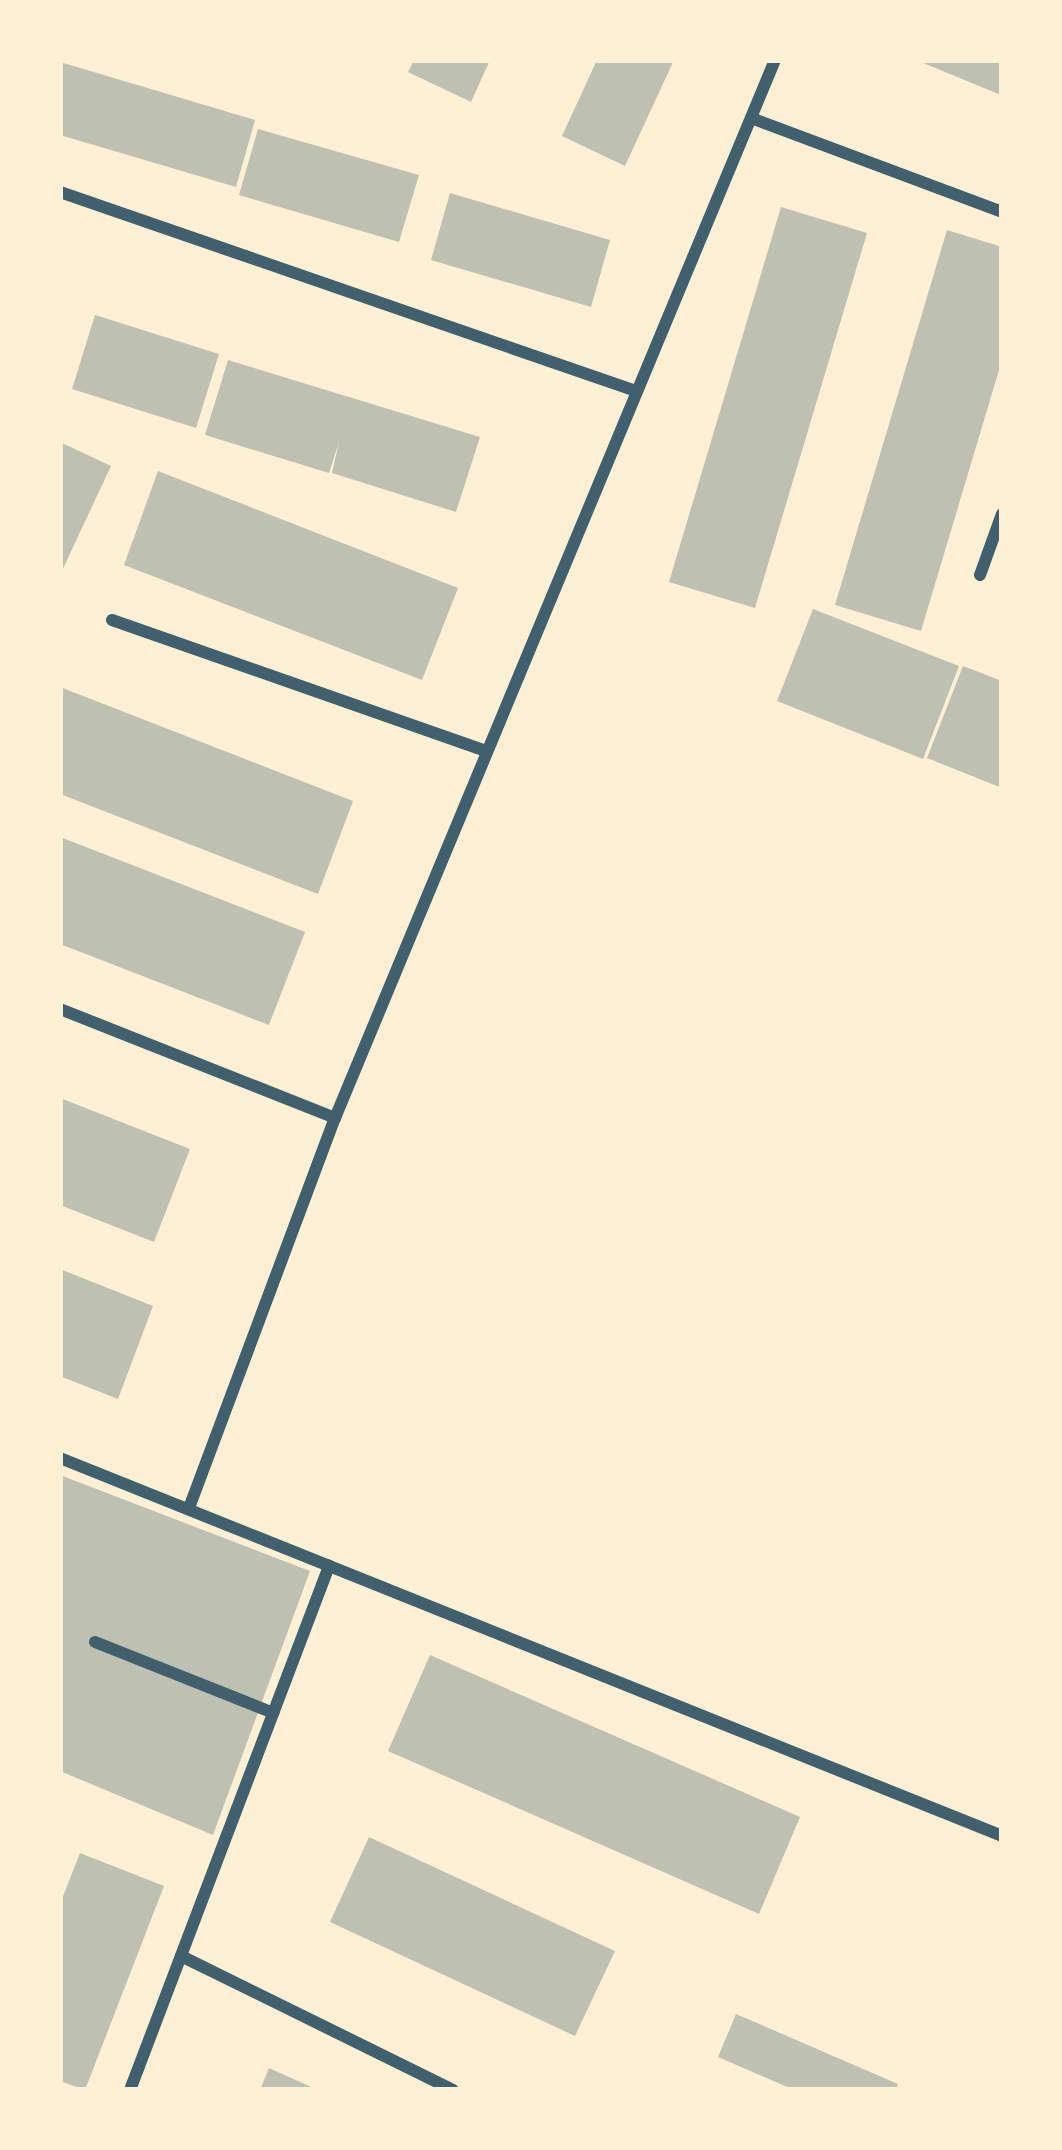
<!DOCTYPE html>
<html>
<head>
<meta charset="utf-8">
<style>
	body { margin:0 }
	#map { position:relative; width:1062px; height:2150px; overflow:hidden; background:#fdf0d5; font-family:Jost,sans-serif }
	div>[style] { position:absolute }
	.building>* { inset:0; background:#bec0b2 }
	.minor>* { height:12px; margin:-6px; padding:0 6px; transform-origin:6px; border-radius:6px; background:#3f606c }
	span { translate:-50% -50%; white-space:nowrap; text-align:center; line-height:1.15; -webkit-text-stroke:12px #fdf0d5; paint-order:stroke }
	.frame { position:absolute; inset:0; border:63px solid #fdf0d5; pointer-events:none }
</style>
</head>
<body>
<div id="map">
	<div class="building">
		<i style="clip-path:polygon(414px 60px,490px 60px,471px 102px,408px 72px)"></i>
		<i style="clip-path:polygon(597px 60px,674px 60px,625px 166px,562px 136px)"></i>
		<i style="clip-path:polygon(916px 60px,1002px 60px,1002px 93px,1001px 95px)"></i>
		<i style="clip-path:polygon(60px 62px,255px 120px,236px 187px,60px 135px)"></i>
		<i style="clip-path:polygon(258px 129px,419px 175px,399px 242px,239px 195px)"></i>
		<i style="clip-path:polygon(450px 193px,610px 240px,591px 307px,431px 260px)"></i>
		<i style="clip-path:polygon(781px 207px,867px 233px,755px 608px,669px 582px)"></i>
		<i style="clip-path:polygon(947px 230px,1002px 247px,1002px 360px,921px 631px,835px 605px)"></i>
		<i style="clip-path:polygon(95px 315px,219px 354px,196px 428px,72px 389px)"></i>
		<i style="clip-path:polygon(228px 360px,480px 437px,456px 512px,332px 473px,339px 442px,329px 473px,205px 435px)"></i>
		<i style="clip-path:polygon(60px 442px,111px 466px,60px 575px)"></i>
		<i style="clip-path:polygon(158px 471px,458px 588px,422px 680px,124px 565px)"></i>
		<i style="clip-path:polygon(813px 609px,959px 666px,923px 759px,777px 701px)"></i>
		<i style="clip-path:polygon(963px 666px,1002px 681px,1002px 788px,927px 758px)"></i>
		<i style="clip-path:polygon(60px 687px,353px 801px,318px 894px,60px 794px)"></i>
		<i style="clip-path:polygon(60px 837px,305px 932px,269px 1025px,60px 944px)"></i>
		<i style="clip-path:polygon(60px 1098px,190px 1149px,154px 1242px,60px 1205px)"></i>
		<i style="clip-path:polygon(60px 1269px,153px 1306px,118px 1399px,60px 1376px)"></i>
		<i style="clip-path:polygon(60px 1475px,310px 1571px,213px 1835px,60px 1771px)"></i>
		<i style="clip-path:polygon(430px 1655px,800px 1817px,759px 1914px,388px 1751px)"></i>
		<i style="clip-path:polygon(369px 1837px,615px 1951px,575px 2036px,330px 1922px)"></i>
		<i style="clip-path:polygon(80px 1853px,164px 1886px,85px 2090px,60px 2081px,60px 1904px)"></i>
		<i style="clip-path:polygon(736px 2014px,898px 2084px,896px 2090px,794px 2090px,718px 2057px)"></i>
		<i style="clip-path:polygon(269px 2068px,318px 2090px,260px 2090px)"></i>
	</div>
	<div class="minor">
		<i style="left:751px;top:118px;width:268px;rotate:20.5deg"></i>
		<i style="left:60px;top:192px;width:606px;rotate:19.06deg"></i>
		<i style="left:980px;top:575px;width:65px;rotate:-70.2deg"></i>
		<i style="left:112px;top:620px;width:397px;rotate:19.3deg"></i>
		<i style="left:60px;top:1009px;width:296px;rotate:21.6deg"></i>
		<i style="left:60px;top:1458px;width:1015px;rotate:21.86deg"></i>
		<i style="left:189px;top:1508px;width:416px;rotate:-69.5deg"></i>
		<i style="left:335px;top:1118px;width:1146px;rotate:-67.42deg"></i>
		<i style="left:95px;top:1642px;width:192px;rotate:21.7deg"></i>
		<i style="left:181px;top:1956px;width:303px;rotate:26.2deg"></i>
		<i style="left:130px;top:2090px;width:561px;rotate:-69.2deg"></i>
	</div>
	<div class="frame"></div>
</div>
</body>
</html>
